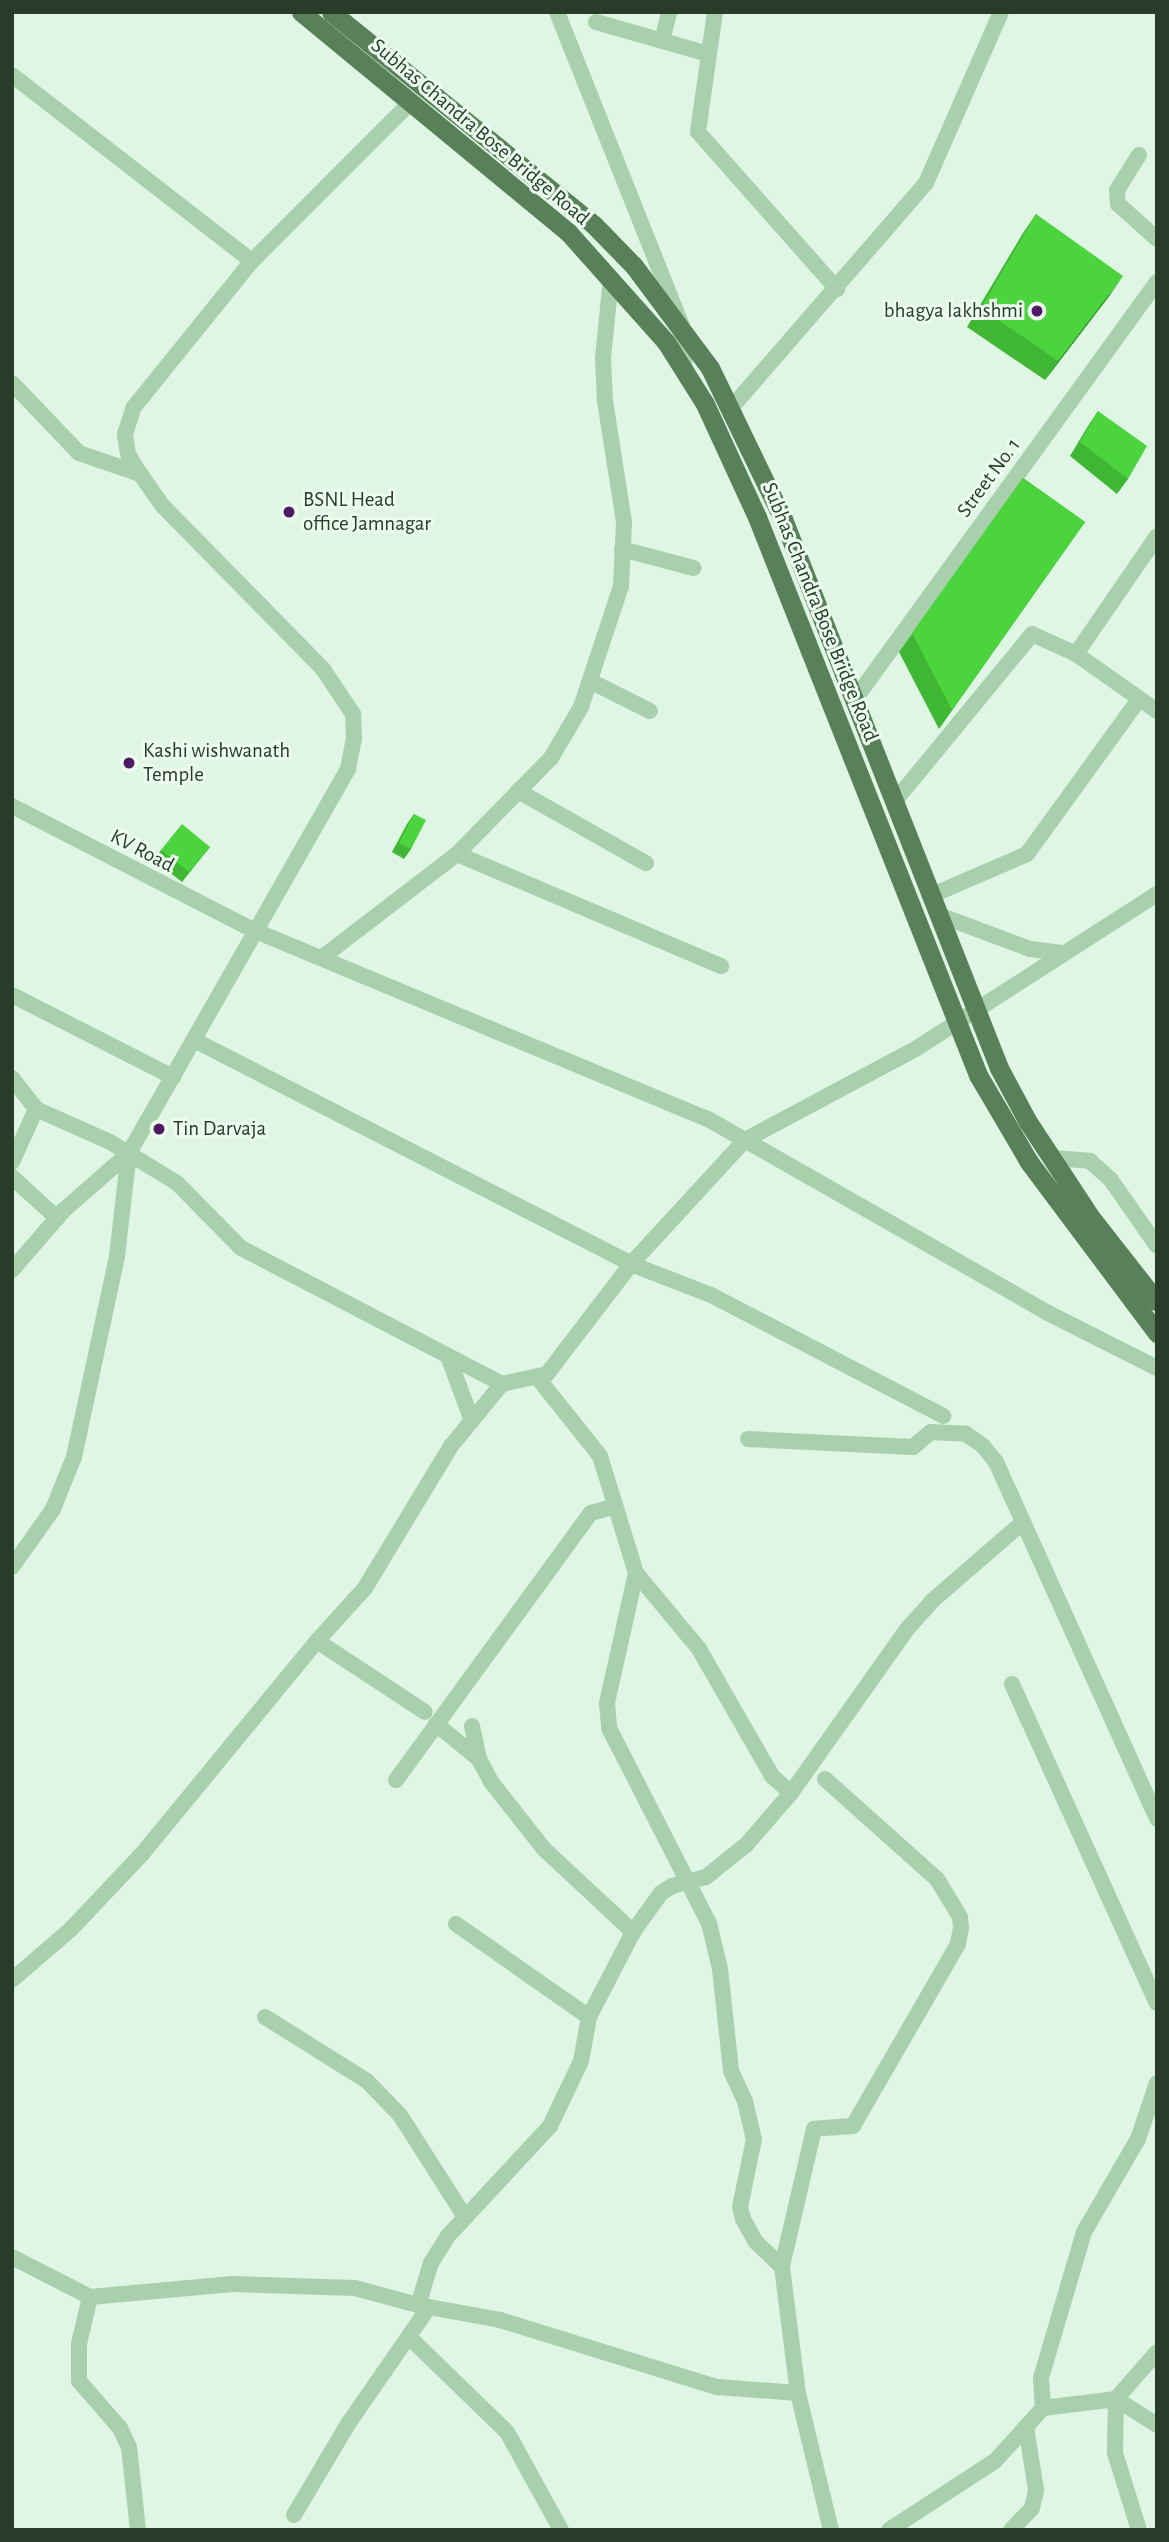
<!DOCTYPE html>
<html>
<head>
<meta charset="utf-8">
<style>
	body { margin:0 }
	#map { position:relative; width:1169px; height:2542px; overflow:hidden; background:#def6e3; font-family:"Alegreya Sans",sans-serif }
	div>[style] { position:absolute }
	.minor>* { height:16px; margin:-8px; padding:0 8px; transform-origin:8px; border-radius:8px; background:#a8d0ad }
	.primary>* { height:19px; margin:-9.5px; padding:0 9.5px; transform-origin:9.5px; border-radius:9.5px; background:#588059 }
	.wall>* { inset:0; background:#40b635 }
	.shaded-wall>* { inset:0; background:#34942b }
	.building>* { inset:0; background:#4bd43e }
	.dots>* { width:19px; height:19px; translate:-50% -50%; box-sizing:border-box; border:4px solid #ecfcef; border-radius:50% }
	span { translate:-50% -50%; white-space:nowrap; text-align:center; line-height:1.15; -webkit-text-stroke:6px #ecfcef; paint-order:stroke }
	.street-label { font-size:21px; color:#293c29 }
	.poi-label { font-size:21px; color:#293c29 }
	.right { translate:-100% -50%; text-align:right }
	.left { translate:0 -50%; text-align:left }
	.frame { position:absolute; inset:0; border:14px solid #293c29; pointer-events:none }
</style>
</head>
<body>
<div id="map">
	<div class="minor">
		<i style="left:557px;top:12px;width:338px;rotate:68.3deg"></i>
		<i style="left:682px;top:326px;width:46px;rotate:86.3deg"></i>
		<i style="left:715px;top:12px;width:121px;rotate:98.1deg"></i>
		<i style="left:698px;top:132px;width:210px;rotate:48.5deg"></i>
		<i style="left:596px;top:22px;width:116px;rotate:15.9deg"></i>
		<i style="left:662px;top:41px;width:30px;rotate:-76deg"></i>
		<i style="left:12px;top:75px;width:304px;rotate:37.8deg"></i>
		<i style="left:1139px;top:155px;width:41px;rotate:122.2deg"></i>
		<i style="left:1117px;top:190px;width:14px;rotate:86deg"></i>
		<i style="left:1118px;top:204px;width:52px;rotate:41.9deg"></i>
		<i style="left:12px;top:383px;width:97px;rotate:46.3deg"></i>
		<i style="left:79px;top:453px;width:65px;rotate:19deg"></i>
		<i style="left:732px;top:407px;width:296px;rotate:-49.1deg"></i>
		<i style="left:926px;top:183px;width:187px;rotate:-66.3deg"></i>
		<i style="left:622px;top:549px;width:74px;rotate:14.8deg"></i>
		<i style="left:1076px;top:654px;width:99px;rotate:35.1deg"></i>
		<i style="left:590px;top:681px;width:67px;rotate:26.6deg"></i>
		<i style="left:855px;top:699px;width:515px;rotate:-54.09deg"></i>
		<i style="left:518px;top:791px;width:147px;rotate:29.4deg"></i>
		<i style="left:895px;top:801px;width:216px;rotate:-50.6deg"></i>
		<i style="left:1032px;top:634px;width:48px;rotate:24.4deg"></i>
		<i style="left:1076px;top:654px;width:143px;rotate:-55.5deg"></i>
		<i style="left:12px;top:806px;width:271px;rotate:27.2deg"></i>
		<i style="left:253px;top:930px;width:493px;rotate:22.6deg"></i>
		<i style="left:708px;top:1119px;width:391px;rotate:29.7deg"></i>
		<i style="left:1048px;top:1313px;width:122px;rotate:26.8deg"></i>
		<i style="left:457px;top:854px;width:287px;rotate:23deg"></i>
		<i style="left:930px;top:896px;width:106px;rotate:-23.4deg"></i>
		<i style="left:1027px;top:854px;width:191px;rotate:-54.1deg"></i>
		<i style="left:939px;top:915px;width:97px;rotate:20.5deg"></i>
		<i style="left:1030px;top:949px;width:32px;rotate:7deg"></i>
		<i style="left:324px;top:956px;width:168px;rotate:-37.5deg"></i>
		<i style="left:457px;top:854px;width:134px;rotate:-45.6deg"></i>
		<i style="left:551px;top:758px;width:59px;rotate:-59.5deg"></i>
		<i style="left:581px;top:707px;width:127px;rotate:-71.7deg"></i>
		<i style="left:621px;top:586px;width:64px;rotate:-87.3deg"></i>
		<i style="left:624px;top:522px;width:122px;rotate:-98.9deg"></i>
		<i style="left:605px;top:401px;width:43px;rotate:-92.7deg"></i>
		<i style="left:603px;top:358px;width:80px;rotate:-84.3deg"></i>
		<i style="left:12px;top:995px;width:181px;rotate:27deg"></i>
		<i style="left:194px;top:1040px;width:491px;rotate:27.1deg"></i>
		<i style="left:631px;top:1264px;width:86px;rotate:21.2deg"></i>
		<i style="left:711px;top:1295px;width:262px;rotate:27.5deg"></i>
		<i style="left:12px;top:1078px;width:39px;rotate:52deg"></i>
		<i style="left:36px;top:1109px;width:81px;rotate:24deg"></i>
		<i style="left:110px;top:1142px;width:79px;rotate:31.5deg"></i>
		<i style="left:177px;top:1183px;width:91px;rotate:45.4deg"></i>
		<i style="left:241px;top:1248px;width:294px;rotate:27.5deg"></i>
		<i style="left:502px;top:1384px;width:46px;rotate:-12.5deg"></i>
		<i style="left:547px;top:1374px;width:138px;rotate:-52.6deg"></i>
		<i style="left:631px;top:1264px;width:168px;rotate:-47.4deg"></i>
		<i style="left:745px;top:1140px;width:195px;rotate:-28.1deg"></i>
		<i style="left:917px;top:1048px;width:285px;rotate:-32.7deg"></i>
		<i style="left:1051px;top:1158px;width:39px;rotate:4deg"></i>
		<i style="left:1090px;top:1161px;width:28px;rotate:42deg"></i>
		<i style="left:1111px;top:1180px;width:80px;rotate:55.1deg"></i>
		<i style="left:12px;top:1162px;width:58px;rotate:-65.6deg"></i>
		<i style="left:12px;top:1177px;width:61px;rotate:42.3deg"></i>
		<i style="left:12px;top:1270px;width:79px;rotate:-49.1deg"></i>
		<i style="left:64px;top:1210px;width:86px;rotate:-41.2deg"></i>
		<i style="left:129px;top:1153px;width:442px;rotate:-60.3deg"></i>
		<i style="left:348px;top:769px;width:31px;rotate:-79deg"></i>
		<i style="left:354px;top:739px;width:25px;rotate:-92deg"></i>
		<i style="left:353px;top:714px;width:54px;rotate:-123.7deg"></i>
		<i style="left:323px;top:669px;width:230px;rotate:-134.5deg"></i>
		<i style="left:162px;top:505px;width:38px;rotate:-125deg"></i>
		<i style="left:140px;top:474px;width:23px;rotate:-121deg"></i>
		<i style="left:128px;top:454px;width:20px;rotate:-99deg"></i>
		<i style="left:125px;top:434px;width:28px;rotate:-72deg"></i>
		<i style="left:134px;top:407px;width:188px;rotate:-51.1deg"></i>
		<i style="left:252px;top:261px;width:225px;rotate:-45deg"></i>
		<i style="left:448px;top:1356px;width:69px;rotate:69.7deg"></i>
		<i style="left:537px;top:1377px;width:101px;rotate:51.4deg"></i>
		<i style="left:600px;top:1456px;width:122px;rotate:72.9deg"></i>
		<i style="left:636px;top:1573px;width:133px;rotate:102.6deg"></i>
		<i style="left:607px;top:1703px;width:25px;rotate:85deg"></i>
		<i style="left:609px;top:1728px;width:219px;rotate:62.9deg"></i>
		<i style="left:709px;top:1923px;width:47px;rotate:76.6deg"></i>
		<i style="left:720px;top:1969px;width:103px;rotate:83.8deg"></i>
		<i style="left:731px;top:2071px;width:33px;rotate:65deg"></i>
		<i style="left:745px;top:2101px;width:39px;rotate:77deg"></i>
		<i style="left:754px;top:2139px;width:69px;rotate:101.6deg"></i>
		<i style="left:740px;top:2207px;width:12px;rotate:76deg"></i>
		<i style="left:743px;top:2219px;width:26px;rotate:61deg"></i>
		<i style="left:756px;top:2242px;width:36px;rotate:44deg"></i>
		<i style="left:748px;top:1439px;width:165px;rotate:2.8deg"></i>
		<i style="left:913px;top:1447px;width:23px;rotate:-40deg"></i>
		<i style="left:931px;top:1432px;width:35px;rotate:3deg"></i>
		<i style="left:966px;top:1434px;width:21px;rotate:35deg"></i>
		<i style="left:983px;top:1446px;width:21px;rotate:51deg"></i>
		<i style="left:996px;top:1462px;width:392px;rotate:65.7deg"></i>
		<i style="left:12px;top:1567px;width:71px;rotate:-54.7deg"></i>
		<i style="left:53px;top:1509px;width:56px;rotate:-68deg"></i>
		<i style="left:74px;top:1457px;width:206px;rotate:-77.9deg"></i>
		<i style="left:117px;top:1256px;width:104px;rotate:-83.4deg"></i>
		<i style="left:636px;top:1573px;width:99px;rotate:50.3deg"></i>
		<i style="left:699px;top:1649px;width:146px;rotate:60.1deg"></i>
		<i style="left:772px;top:1776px;width:25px;rotate:42deg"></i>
		<i style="left:317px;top:1641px;width:129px;rotate:33.3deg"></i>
		<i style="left:1012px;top:1684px;width:350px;rotate:65.6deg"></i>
		<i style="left:436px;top:1724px;width:55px;rotate:39.1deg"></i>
		<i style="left:472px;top:1726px;width:34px;rotate:78deg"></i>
		<i style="left:479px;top:1759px;width:27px;rotate:62deg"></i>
		<i style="left:492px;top:1783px;width:84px;rotate:51.8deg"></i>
		<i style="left:544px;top:1849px;width:122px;rotate:43deg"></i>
		<i style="left:825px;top:1779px;width:150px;rotate:41.8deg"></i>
		<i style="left:937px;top:1879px;width:44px;rotate:58.8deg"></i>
		<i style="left:960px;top:1917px;width:11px;rotate:85deg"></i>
		<i style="left:961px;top:1928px;width:16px;rotate:101deg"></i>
		<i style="left:958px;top:1944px;width:210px;rotate:120deg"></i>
		<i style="left:853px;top:2126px;width:39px;rotate:176deg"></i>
		<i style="left:814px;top:2129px;width:142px;rotate:103.1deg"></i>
		<i style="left:782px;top:2267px;width:127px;rotate:82.8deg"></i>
		<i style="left:798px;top:2393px;width:141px;rotate:76.5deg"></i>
		<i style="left:396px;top:1780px;width:331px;rotate:-53.9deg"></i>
		<i style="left:591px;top:1513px;width:25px;rotate:-16deg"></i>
		<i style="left:456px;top:1924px;width:162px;rotate:35deg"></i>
		<i style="left:12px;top:1980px;width:78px;rotate:-40.8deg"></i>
		<i style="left:71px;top:1929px;width:103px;rotate:-46.6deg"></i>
		<i style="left:142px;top:1854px;width:276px;rotate:-50.6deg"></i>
		<i style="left:317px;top:1641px;width:72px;rotate:-47.8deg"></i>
		<i style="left:365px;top:1588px;width:166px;rotate:-58.8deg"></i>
		<i style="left:451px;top:1446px;width:80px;rotate:-50.6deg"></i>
		<i style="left:265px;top:2017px;width:120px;rotate:32.1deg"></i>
		<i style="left:367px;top:2081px;width:47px;rotate:45.9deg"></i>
		<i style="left:400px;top:2115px;width:121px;rotate:57.5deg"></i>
		<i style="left:12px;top:2257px;width:88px;rotate:27.1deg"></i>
		<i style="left:90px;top:2297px;width:143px;rotate:-5.2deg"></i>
		<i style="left:232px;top:2284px;width:123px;rotate:1.9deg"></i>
		<i style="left:355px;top:2288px;width:65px;rotate:15.1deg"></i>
		<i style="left:418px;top:2305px;width:83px;rotate:10.4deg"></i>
		<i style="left:500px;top:2320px;width:227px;rotate:17.2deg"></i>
		<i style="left:717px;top:2387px;width:81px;rotate:4.2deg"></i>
		<i style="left:90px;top:2297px;width:48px;rotate:103.2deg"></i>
		<i style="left:79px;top:2344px;width:37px;rotate:90deg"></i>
		<i style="left:79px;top:2381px;width:62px;rotate:48.9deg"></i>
		<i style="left:120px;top:2428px;width:21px;rotate:65deg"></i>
		<i style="left:129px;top:2447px;width:83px;rotate:83.8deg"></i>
		<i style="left:418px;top:2305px;width:44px;rotate:-72.8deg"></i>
		<i style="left:431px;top:2263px;width:31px;rotate:-58deg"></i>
		<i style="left:447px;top:2237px;width:151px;rotate:-47.1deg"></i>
		<i style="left:550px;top:2126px;width:72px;rotate:-64.5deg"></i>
		<i style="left:581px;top:2061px;width:45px;rotate:-79.7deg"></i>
		<i style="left:589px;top:2017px;width:96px;rotate:-62.6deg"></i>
		<i style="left:633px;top:1932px;width:48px;rotate:-54.3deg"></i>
		<i style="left:661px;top:1893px;width:13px;rotate:-32deg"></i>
		<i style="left:672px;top:1886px;width:35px;rotate:-15deg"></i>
		<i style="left:706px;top:1877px;width:51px;rotate:-38.7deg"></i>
		<i style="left:746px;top:1845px;width:69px;rotate:-49.1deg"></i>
		<i style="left:791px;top:1793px;width:202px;rotate:-54.7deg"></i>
		<i style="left:908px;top:1628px;width:36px;rotate:-48deg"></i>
		<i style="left:932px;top:1601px;width:119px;rotate:-40.9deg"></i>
		<i style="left:409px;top:2337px;width:136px;rotate:44.1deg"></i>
		<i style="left:507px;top:2432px;width:112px;rotate:61.1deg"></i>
		<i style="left:1116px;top:2399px;width:54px;rotate:91.1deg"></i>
		<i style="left:1115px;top:2453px;width:81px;rotate:72.7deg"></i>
		<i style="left:1116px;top:2399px;width:49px;rotate:32.4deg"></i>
		<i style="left:1043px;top:2408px;width:30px;rotate:-94deg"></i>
		<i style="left:1041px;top:2378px;width:152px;rotate:-73.6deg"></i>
		<i style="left:1084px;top:2232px;width:108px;rotate:-59.9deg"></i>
		<i style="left:1138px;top:2139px;width:59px;rotate:-71.3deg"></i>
		<i style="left:294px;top:2515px;width:106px;rotate:-59.3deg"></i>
		<i style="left:348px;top:2424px;width:142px;rotate:-55.3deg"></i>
		<i style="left:889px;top:2530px;width:126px;rotate:-33.1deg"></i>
		<i style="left:995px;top:2461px;width:72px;rotate:-47.8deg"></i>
		<i style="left:1043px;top:2408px;width:74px;rotate:-7deg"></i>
		<i style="left:1116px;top:2399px;width:62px;rotate:-48.9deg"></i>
		<i style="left:1011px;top:2530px;width:30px;rotate:-46deg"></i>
		<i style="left:1032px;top:2508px;width:18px;rotate:-77deg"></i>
		<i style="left:1036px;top:2490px;width:64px;rotate:-99deg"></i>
	</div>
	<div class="primary">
		<i style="left:301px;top:12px;width:346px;rotate:39.5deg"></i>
		<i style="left:568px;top:232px;width:147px;rotate:48.3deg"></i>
		<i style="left:666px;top:342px;width:73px;rotate:57.8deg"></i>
		<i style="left:705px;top:404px;width:124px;rotate:65.3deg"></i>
		<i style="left:757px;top:517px;width:600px;rotate:68.39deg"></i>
		<i style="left:978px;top:1075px;width:101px;rotate:59.6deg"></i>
		<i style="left:1029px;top:1162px;width:214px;rotate:53.2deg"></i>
		<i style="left:331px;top:12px;width:338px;rotate:39deg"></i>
		<i style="left:594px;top:225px;width:57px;rotate:45.7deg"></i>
		<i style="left:634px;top:266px;width:127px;rotate:53.3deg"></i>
		<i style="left:710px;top:368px;width:168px;rotate:64.2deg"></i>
		<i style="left:783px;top:519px;width:590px;rotate:68.52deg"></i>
		<i style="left:999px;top:1068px;width:61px;rotate:61.8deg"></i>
		<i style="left:1028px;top:1122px;width:111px;rotate:56.7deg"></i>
		<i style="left:1089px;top:1215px;width:110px;rotate:52deg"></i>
	</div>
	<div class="wall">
		<i style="clip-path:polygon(1036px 214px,1110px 295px,1045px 380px,967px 327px,1023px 233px)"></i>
		<i style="clip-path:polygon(1098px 411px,1128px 479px,1117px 494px,1070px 456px,1088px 426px)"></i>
		<i style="clip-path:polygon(1023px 478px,1085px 522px,939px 729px,899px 652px)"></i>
		<i style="clip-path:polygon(414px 814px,411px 849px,404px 859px,392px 852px,407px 824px)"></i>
		<i style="clip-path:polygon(210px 847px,182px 882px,154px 860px,161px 850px)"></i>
	</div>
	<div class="shaded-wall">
		<i style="clip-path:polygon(1123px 276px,1110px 295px,1045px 380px,1058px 361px)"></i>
	</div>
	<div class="building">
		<i style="clip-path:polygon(1036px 214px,1123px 276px,1058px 361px,981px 308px)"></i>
		<i style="clip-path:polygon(1098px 411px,1147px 446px,1128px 479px,1080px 442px)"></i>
		<i style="clip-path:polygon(1023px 478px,1085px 522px,952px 710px,912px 633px)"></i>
		<i style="clip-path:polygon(414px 814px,426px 820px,411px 849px,399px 843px)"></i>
		<i style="clip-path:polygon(182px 824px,210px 847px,189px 872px,161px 850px)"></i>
	</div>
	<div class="dots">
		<i style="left:1037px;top:311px;background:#501963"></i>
		<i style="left:289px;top:512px;background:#501963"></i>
		<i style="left:129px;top:763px;background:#501963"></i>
		<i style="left:159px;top:1129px;background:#501963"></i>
	</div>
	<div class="street-label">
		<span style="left:480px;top:132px;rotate:40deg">Subhas Chandra Bose Bridge Road</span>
		<span style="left:989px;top:478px;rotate:-54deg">Street No. 1</span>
		<span style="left:820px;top:612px;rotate:68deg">Subhas Chandra Bose Bridge Road</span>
		<span style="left:142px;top:851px;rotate:28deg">KV Road</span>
	</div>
	<div class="poi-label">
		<span class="right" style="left:1023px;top:311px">bhagya lakhshmi</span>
		<span class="left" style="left:303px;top:512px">BSNL Head<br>office Jamnagar</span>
		<span class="left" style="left:143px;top:763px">Kashi wishwanath<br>Temple</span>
		<span class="left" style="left:173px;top:1129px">Tin Darvaja</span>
	</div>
	<div class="frame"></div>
</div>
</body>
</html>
